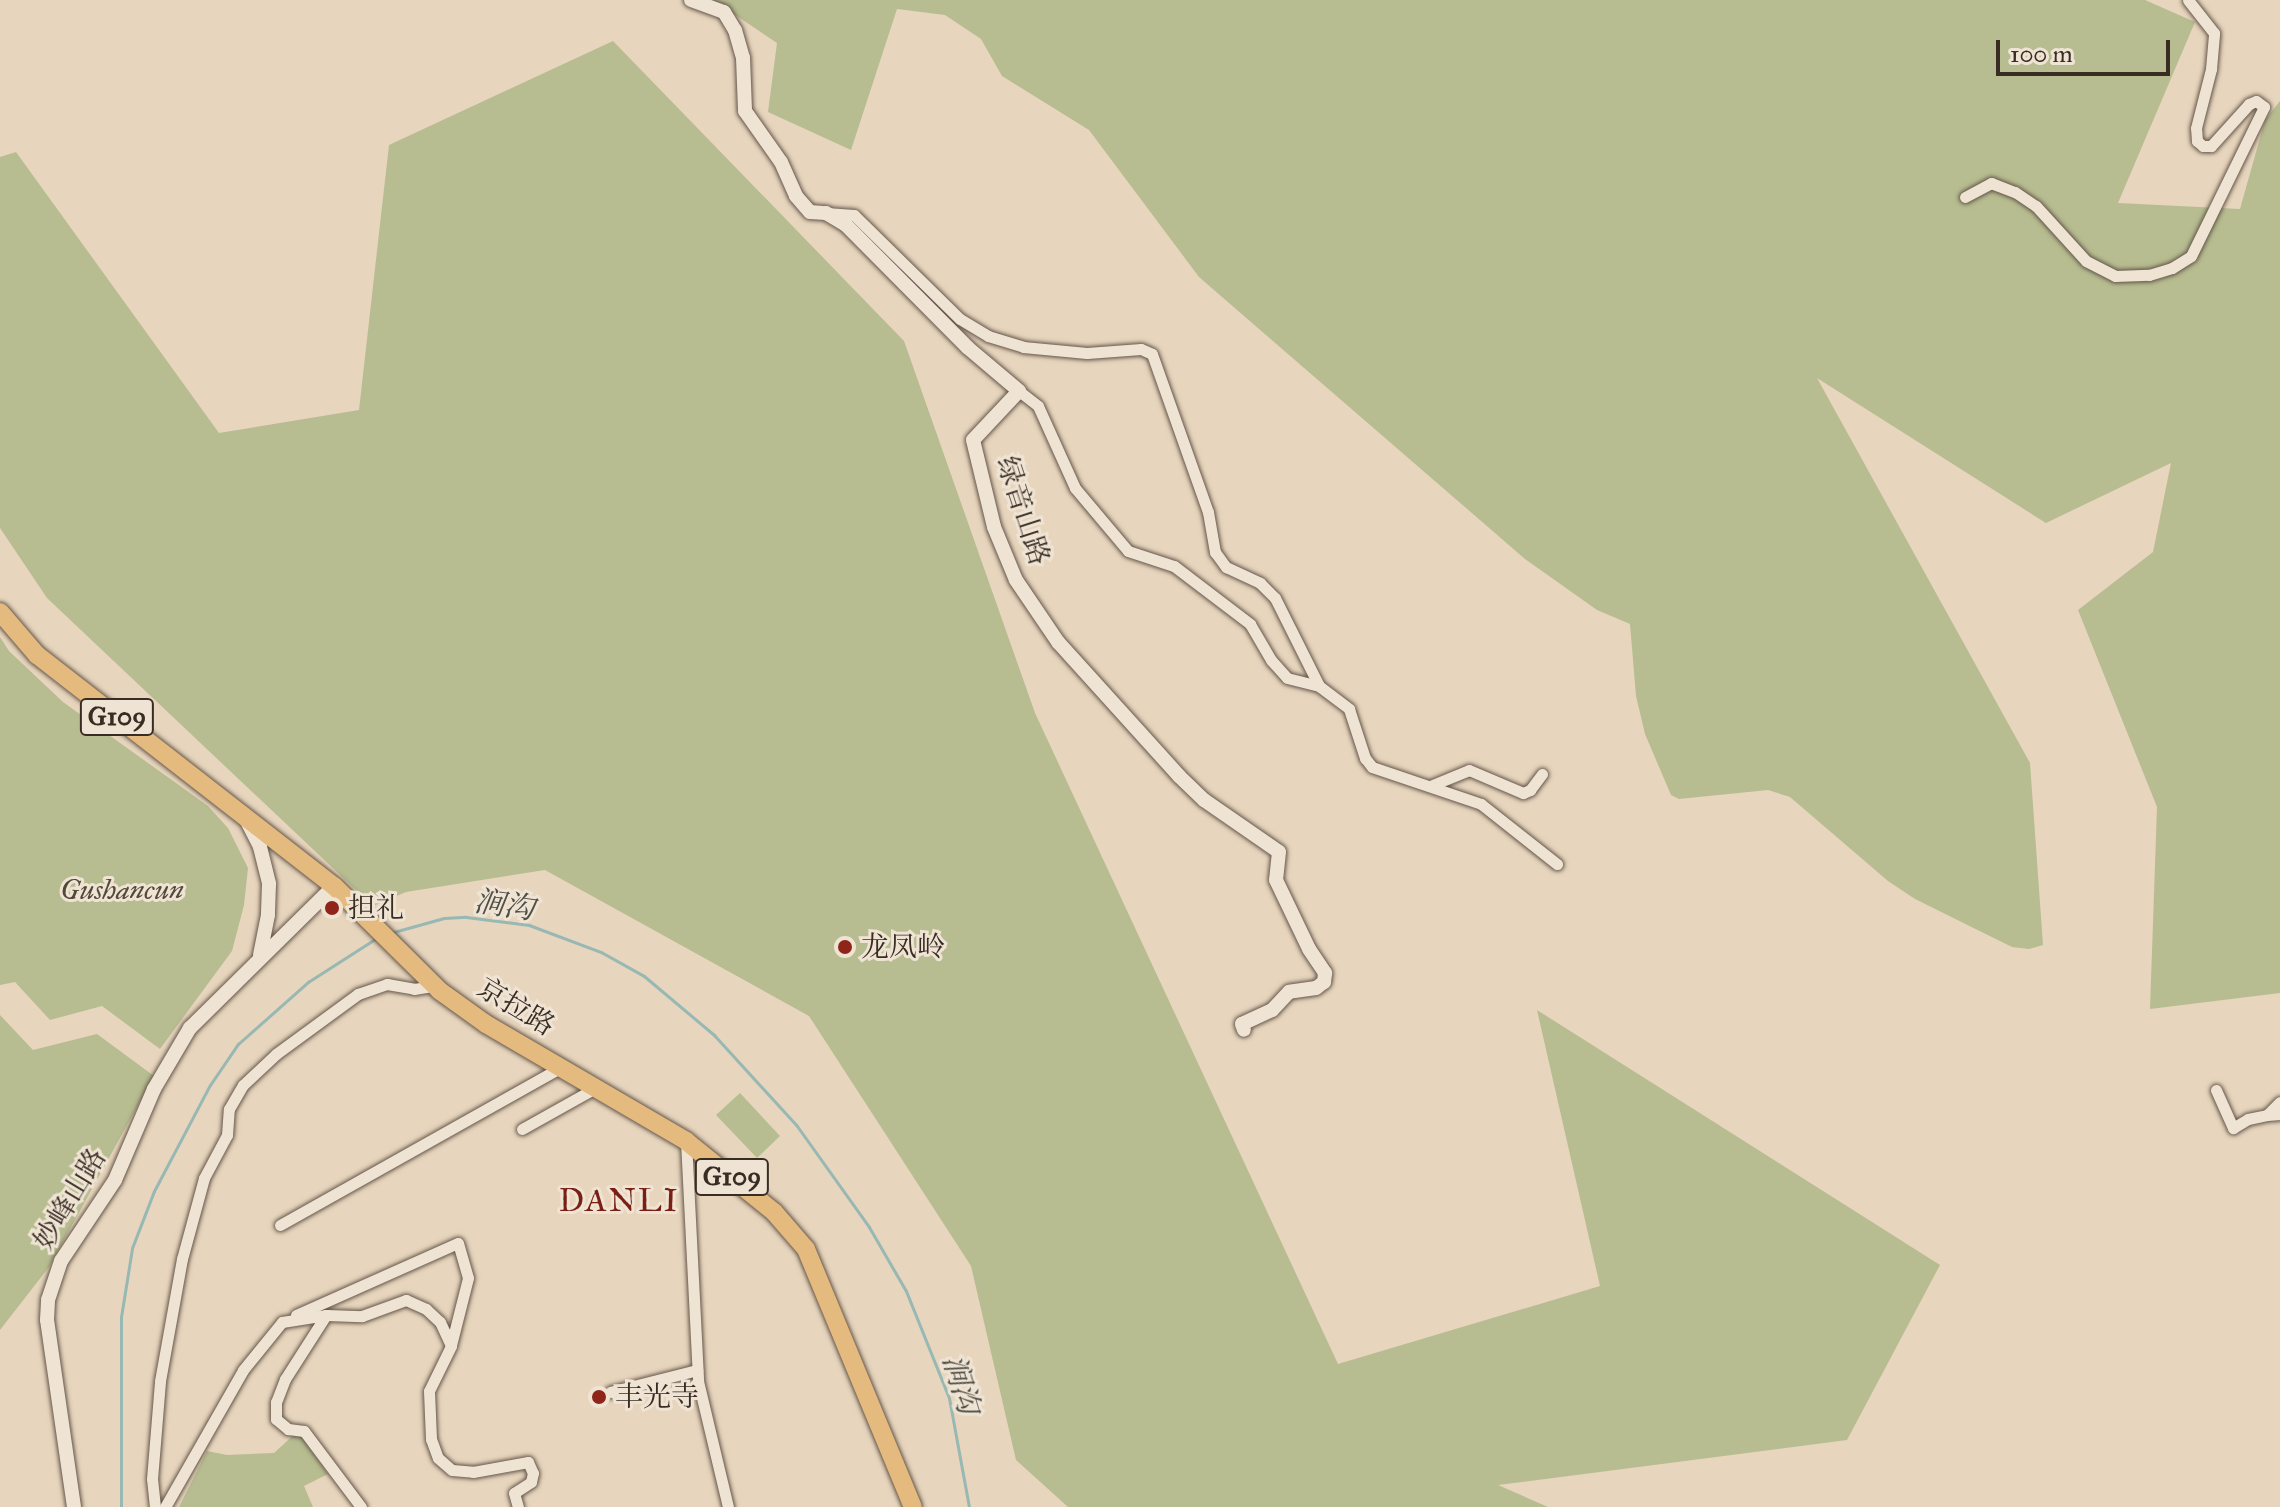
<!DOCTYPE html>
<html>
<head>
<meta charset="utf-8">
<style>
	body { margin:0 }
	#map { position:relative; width:2280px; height:1507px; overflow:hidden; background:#e7d5bd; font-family:"IM FELL Great Primer","Noto Serif SC",serif }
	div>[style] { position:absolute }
	.green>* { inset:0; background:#b7bd90 }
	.stream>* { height:3px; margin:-1.5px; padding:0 1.5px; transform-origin:1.5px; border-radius:1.5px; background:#97b8b3 }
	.roads { filter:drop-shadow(0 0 2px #64564a) drop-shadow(0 0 2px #64564a) }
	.minor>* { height:11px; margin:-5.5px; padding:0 5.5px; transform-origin:5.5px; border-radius:5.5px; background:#efe4d4 }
	.tertiary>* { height:14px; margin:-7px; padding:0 7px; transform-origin:7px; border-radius:7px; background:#efe4d4 }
	.trunk>* { height:18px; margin:-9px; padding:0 9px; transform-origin:9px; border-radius:9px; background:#e4ba7e }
	.dots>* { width:22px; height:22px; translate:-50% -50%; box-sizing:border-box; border:4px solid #efe4d4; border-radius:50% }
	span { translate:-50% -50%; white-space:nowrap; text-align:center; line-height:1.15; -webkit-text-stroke:6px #efe4d4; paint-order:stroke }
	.shield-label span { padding:2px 6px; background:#efe4d4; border:2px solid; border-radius:6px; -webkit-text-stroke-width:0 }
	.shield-label { font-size:26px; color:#382c23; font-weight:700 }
	.street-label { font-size:28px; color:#382c23 }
	.park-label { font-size:28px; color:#514939; font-style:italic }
	.poi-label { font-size:28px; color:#382c23 }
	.left { translate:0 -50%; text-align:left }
	.water-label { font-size:30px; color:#504f47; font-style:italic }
	.quarter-label { font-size:32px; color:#7a1f14; letter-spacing:2px }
	.scale { position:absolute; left:1996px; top:40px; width:174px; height:36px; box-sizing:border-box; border:4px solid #382c23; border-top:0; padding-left:10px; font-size:24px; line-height:28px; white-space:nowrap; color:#382c23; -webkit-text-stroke:6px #efe4d4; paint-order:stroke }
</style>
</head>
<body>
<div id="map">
	<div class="green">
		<i style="clip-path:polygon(713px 0,2145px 0,2195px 22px,2118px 203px,2240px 209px,2265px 120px,2280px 101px,2280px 993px,2150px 1009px,2157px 807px,2078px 610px,2153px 552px,2171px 463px,2046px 523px,1817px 378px,2030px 763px,2043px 945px,2029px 949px,2012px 947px,1915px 899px,1888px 881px,1790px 797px,1768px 790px,1679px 799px,1671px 795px,1645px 734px,1636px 696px,1630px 624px,1597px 610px,1525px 559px,1199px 277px,1089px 130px,1002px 76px,981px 39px,945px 15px,897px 9px,851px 150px,768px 112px,777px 43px)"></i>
		<i style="clip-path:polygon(613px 41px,904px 341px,1035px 713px,1338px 1364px,1600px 1286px,1537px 1010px,1940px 1265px,1847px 1440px,1498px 1485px,1548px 1507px,1068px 1507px,1016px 1460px,971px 1266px,809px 1016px,545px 870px,406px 892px,373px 906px,47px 598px,0 528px,0 157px,16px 152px,219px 433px,359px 410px,389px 145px)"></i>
		<i style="clip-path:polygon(0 637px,9px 651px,63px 702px,208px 806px,228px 828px,248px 868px,244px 905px,232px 951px,160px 1049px,102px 1006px,50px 1020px,15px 982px,0 985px)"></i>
		<i style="clip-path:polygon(0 1015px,33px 1050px,97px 1034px,154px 1076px,49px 1267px,0 1330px)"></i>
		<i style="clip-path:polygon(740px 1093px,780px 1136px,757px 1158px,716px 1115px)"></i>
		<i style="clip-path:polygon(298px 1431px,328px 1474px,304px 1486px,313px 1507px,179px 1507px,207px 1451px,227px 1455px,274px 1453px)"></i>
	</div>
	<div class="stream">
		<i style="left:390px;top:933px;width:56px;rotate:-15.5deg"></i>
		<i style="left:444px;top:918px;width:22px;rotate:-3deg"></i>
		<i style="left:466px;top:917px;width:64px;rotate:7.2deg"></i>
		<i style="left:529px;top:925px;width:77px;rotate:20.6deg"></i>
		<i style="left:601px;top:952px;width:49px;rotate:29.2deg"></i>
		<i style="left:644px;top:976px;width:92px;rotate:40.1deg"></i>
		<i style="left:714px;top:1035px;width:123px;rotate:47.6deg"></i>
		<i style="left:797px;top:1126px;width:124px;rotate:54.5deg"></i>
		<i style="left:869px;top:1227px;width:74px;rotate:60deg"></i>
		<i style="left:906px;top:1291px;width:115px;rotate:68.1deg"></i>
		<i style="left:949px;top:1398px;width:111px;rotate:79.6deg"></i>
		<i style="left:121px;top:1507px;width:190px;rotate:-90deg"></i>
		<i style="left:121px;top:1317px;width:70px;rotate:-80.9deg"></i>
		<i style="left:132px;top:1248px;width:61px;rotate:-68.9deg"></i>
		<i style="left:154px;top:1191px;width:120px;rotate:-62.2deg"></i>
		<i style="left:210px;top:1085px;width:50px;rotate:-55.7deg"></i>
		<i style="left:238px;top:1044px;width:94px;rotate:-41.5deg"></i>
		<i style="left:308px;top:982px;width:80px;rotate:-32.7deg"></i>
	</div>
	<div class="roads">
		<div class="minor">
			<i style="left:1965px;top:197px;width:30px;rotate:-28deg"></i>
			<i style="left:1991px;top:183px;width:26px;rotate:21deg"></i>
			<i style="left:2015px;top:192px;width:25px;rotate:34deg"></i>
			<i style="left:2036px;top:206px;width:74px;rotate:47.7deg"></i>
			<i style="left:2086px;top:261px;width:33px;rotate:27deg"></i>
			<i style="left:2115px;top:276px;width:34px;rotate:-2deg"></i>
			<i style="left:2149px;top:275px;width:24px;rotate:-17deg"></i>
			<i style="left:2172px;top:268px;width:22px;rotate:-32deg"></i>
			<i style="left:2191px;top:256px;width:166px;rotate:-63.9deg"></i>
			<i style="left:2264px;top:107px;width:10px;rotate:-143deg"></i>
			<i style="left:2256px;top:101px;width:8px;rotate:157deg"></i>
			<i style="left:2249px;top:104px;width:57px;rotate:132.1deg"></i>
			<i style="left:2211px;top:146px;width:8px;rotate:180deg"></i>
			<i style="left:2203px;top:146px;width:8px;rotate:-140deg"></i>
			<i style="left:2197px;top:141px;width:13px;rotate:-94deg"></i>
			<i style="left:2196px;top:128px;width:61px;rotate:-75.7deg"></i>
			<i style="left:2211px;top:69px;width:36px;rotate:-85deg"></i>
			<i style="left:2214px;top:33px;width:42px;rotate:-128.2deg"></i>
			<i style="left:826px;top:213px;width:28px;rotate:4deg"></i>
			<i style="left:854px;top:215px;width:148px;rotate:44.5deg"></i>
			<i style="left:960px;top:319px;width:33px;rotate:31deg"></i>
			<i style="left:988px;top:336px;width:37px;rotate:17deg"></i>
			<i style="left:1023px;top:347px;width:64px;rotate:5.4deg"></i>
			<i style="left:1087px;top:353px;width:54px;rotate:-4.2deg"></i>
			<i style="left:1141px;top:349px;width:12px;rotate:24deg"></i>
			<i style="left:1152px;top:354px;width:168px;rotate:70.5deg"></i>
			<i style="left:1208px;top:512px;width:41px;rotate:80.1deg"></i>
			<i style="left:1215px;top:552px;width:19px;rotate:54deg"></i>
			<i style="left:1226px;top:567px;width:38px;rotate:25deg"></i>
			<i style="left:1260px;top:583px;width:21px;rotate:45deg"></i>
			<i style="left:1275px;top:598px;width:98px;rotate:63.4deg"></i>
			<i style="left:1019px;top:391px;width:24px;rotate:38deg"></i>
			<i style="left:1038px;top:406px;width:90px;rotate:65.7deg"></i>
			<i style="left:1075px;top:488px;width:82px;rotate:49.9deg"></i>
			<i style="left:1128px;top:551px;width:48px;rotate:18.1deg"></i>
			<i style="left:1174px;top:566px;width:96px;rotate:37.3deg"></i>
			<i style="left:1250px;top:624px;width:42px;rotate:59.7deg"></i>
			<i style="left:1271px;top:660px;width:24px;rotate:48deg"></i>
			<i style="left:1287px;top:678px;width:33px;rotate:14deg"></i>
			<i style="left:1319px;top:686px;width:38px;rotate:37deg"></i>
			<i style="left:1349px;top:709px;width:52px;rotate:71.9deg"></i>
			<i style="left:1365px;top:758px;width:11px;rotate:52deg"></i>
			<i style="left:1372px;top:767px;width:115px;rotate:18.7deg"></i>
			<i style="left:1481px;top:804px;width:97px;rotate:38.3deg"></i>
			<i style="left:1430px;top:786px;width:42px;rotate:-22.3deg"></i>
			<i style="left:1469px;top:770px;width:59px;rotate:23.1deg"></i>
			<i style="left:1523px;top:793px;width:8px;rotate:-23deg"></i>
			<i style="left:1530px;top:790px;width:20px;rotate:-53deg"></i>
			<i style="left:2216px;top:1090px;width:42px;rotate:65.9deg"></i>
			<i style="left:2233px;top:1128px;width:17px;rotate:-31deg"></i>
			<i style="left:2248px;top:1119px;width:19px;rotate:-12deg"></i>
			<i style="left:2280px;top:1102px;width:18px;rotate:135deg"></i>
			<i style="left:2267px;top:1115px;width:13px;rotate:-4deg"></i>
			<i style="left:522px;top:1129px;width:86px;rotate:-29.2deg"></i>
			<i style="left:686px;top:1141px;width:240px;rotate:87.1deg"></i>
			<i style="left:698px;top:1381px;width:130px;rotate:76.6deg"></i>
			<i style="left:280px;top:1225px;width:322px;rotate:-29.3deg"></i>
			<i style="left:296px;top:1315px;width:177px;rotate:-24deg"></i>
			<i style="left:458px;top:1243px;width:36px;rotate:74deg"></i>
			<i style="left:468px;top:1278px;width:69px;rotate:104.2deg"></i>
			<i style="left:326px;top:1315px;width:36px;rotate:2deg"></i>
			<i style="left:362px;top:1316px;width:47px;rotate:-20deg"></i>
			<i style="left:406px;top:1300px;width:22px;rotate:24deg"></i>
			<i style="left:426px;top:1309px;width:19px;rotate:43deg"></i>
			<i style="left:440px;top:1322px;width:26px;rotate:65deg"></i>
			<i style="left:451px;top:1346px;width:50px;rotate:116.1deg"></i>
			<i style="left:429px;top:1391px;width:48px;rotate:87.6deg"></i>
			<i style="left:431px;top:1439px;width:20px;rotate:70deg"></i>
			<i style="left:438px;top:1458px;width:18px;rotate:41deg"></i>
			<i style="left:452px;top:1470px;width:21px;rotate:5deg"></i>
			<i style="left:473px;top:1472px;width:56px;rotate:-10.3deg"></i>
			<i style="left:528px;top:1462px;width:12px;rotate:66deg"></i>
			<i style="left:533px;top:1473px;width:9px;rotate:103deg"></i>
			<i style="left:531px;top:1482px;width:20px;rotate:147deg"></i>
			<i style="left:514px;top:1493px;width:15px;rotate:74deg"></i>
			<i style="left:610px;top:1392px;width:90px;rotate:-14.2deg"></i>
			<i style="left:155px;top:1507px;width:28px;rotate:-96deg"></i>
			<i style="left:152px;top:1479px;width:98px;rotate:-85.3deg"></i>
			<i style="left:160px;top:1381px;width:124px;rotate:-79.8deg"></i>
			<i style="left:182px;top:1259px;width:84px;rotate:-74.8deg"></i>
			<i style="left:204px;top:1178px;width:49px;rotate:-61.9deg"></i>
			<i style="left:227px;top:1135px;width:26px;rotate:-86deg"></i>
			<i style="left:229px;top:1109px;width:28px;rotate:-60deg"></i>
			<i style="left:243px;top:1085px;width:45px;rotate:-43.2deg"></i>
			<i style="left:276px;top:1054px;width:102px;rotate:-36.2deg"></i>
			<i style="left:358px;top:994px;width:31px;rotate:-19deg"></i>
			<i style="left:387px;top:984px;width:27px;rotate:10deg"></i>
			<i style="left:414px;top:989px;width:20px;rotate:-9deg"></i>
			<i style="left:165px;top:1507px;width:158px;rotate:-60.3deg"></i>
			<i style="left:243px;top:1370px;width:62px;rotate:-50.9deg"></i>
			<i style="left:282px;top:1322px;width:45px;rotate:-9deg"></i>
			<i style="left:326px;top:1315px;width:76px;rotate:122.6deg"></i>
			<i style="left:285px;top:1379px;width:25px;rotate:111deg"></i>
			<i style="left:276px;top:1402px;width:17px;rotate:90deg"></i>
			<i style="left:276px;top:1419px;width:16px;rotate:40deg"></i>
			<i style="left:288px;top:1429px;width:16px;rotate:7deg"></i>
			<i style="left:304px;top:1431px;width:95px;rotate:53.1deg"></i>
		</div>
		<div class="tertiary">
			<i style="left:691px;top:0;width:35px;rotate:20deg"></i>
			<i style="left:724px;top:12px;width:21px;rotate:59deg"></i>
			<i style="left:735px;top:30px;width:29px;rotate:74deg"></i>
			<i style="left:743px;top:58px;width:53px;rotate:87.8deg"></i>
			<i style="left:745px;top:111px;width:62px;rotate:54.8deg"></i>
			<i style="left:781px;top:162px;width:37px;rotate:66deg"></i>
			<i style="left:796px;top:196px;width:21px;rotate:49deg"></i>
			<i style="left:810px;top:212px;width:16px;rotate:4deg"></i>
			<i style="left:826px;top:213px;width:23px;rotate:31deg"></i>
			<i style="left:846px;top:225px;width:172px;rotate:45.2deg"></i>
			<i style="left:967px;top:347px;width:68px;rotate:40.2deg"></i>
			<i style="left:1019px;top:391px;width:67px;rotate:133.2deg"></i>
			<i style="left:973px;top:440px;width:89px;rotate:76.4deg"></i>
			<i style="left:994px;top:527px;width:57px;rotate:67.5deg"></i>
			<i style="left:1016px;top:580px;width:75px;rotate:55.9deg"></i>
			<i style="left:1058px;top:642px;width:181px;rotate:47.9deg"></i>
			<i style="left:1179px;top:776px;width:35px;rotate:44deg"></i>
			<i style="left:1204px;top:800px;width:91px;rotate:34.7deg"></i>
			<i style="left:1279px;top:852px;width:28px;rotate:96deg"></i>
			<i style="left:1276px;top:880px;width:76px;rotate:64.4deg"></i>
			<i style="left:1309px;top:949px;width:29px;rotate:56deg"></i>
			<i style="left:1325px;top:973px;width:9px;rotate:96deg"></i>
			<i style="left:1324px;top:982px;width:10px;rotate:143deg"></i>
			<i style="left:1316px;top:988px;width:27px;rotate:172deg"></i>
			<i style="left:1289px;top:992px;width:25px;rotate:133deg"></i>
			<i style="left:1272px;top:1010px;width:33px;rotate:155deg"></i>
			<i style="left:1242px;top:1024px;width:6px;rotate:72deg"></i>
			<i style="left:247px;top:821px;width:29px;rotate:63deg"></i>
			<i style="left:260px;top:847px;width:38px;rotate:76deg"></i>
			<i style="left:269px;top:884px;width:31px;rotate:92deg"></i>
			<i style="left:268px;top:915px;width:41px;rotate:101.3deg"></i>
			<i style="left:74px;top:1507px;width:189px;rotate:-98.2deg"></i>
			<i style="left:47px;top:1320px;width:20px;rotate:-87deg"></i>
			<i style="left:48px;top:1300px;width:41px;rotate:-71.6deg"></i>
			<i style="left:61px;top:1261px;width:97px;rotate:-56.3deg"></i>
			<i style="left:115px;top:1180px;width:99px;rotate:-66.8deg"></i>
			<i style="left:154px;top:1089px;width:71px;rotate:-59.5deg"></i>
			<i style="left:190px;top:1028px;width:202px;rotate:-44.6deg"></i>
		</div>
		<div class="trunk">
			<i style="left:0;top:612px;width:57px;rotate:49.3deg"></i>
			<i style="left:37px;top:655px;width:376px;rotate:37.9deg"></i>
			<i style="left:334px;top:886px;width:149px;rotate:44.7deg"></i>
			<i style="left:440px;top:991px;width:57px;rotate:35.7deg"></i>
			<i style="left:486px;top:1024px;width:232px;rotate:30.3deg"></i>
			<i style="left:686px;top:1141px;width:113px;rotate:38.9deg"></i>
			<i style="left:774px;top:1212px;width:49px;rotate:49.1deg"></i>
			<i style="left:806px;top:1249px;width:279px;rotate:67.5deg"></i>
		</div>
	</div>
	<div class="dots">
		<i style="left:332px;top:908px;background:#8f2418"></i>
		<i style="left:845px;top:947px;background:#8f2418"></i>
		<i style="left:599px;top:1397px;background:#8f2418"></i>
	</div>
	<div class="shield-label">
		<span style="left:117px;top:717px">G109</span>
		<span style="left:732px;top:1177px">G109</span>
	</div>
	<div class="street-label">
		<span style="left:1023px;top:511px;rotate:72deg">绿音山路</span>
		<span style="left:516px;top:1007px;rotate:31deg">京拉路</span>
		<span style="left:70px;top:1199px;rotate:-59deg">妙峰山路</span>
	</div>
	<div class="park-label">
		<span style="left:122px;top:890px">Gushancun</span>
	</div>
	<div class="poi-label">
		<span class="left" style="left:348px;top:908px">担礼</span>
		<span class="left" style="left:861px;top:947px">龙凤岭</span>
		<span class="left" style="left:615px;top:1397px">丰光寺</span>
	</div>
	<div class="water-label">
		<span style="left:504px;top:905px;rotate:8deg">涧沟</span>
		<span style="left:961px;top:1384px;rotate:73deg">涧沟</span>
	</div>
	<div class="quarter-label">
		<span style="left:619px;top:1201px">DANLI</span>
	</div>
	<div class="scale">100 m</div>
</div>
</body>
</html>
